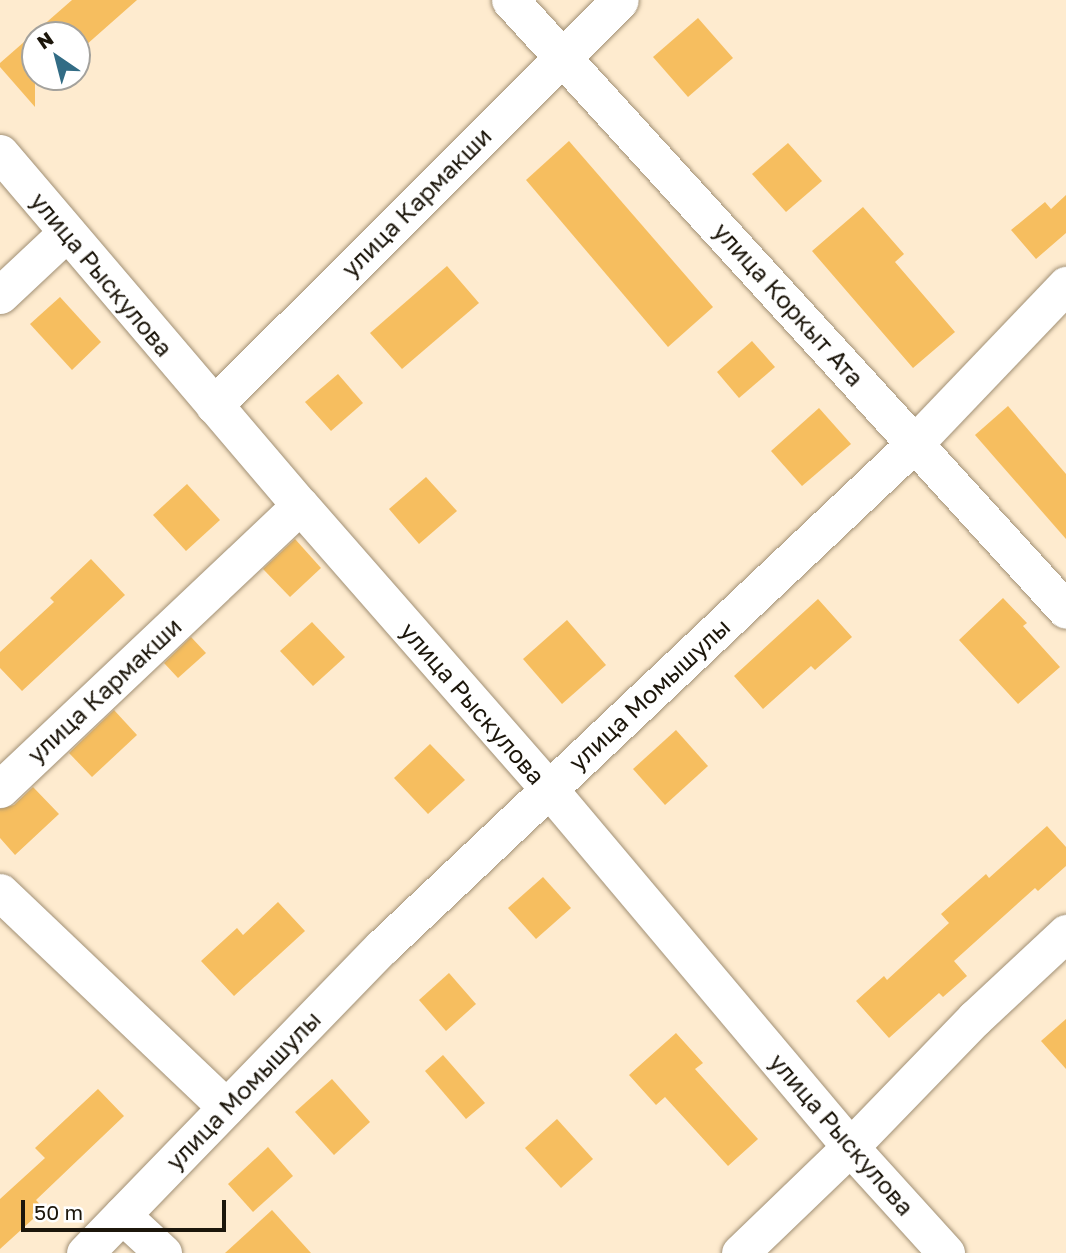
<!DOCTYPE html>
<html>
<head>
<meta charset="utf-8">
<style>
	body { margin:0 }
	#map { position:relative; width:1066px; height:1253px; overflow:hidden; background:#feebcf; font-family:"Golos Text",sans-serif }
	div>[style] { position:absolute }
	.building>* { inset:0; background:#f6be5f }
	.roads { filter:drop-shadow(0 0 2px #a19075) drop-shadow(0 0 2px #a19075) }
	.minor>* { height:37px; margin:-18.5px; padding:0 18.5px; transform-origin:18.5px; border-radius:18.5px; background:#fff }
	span { translate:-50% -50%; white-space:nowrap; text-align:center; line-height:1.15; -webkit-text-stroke:5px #fff; paint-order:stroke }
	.street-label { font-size:24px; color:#1c160b }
	.north { position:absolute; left:21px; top:21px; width:70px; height:70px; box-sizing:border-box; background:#fff; border:2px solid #a4a29d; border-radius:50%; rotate:325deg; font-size:19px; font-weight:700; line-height:28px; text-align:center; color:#1c160b }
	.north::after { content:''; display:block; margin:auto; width:24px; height:32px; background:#326c85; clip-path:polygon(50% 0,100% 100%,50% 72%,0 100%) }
	.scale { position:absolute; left:21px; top:1200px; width:205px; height:32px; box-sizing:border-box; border:4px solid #1c160b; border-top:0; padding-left:9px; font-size:21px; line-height:24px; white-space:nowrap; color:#1c160b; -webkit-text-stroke:5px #fff; paint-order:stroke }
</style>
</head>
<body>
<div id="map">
	<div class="building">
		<i style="clip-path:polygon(72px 0,137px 0,77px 53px,77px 35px,35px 35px,35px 107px,0 67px,0 63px)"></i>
		<i style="clip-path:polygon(698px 18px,733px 58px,688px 97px,653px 57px)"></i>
		<i style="clip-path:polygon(569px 141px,713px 307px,668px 347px,526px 180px)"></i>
		<i style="clip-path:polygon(788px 143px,822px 181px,786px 212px,752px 174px)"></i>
		<i style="clip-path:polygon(1066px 195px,1066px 233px,1036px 259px,1011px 230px,1045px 202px,1051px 209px)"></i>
		<i style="clip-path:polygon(863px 207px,904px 254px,895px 262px,955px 332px,913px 368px,812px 251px)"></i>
		<i style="clip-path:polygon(447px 266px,479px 303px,402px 369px,370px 333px)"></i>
		<i style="clip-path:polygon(60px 297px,101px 342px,72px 370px,30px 324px)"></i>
		<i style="clip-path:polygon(752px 341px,775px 367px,739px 398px,717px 372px)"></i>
		<i style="clip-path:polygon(338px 374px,363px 403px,331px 431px,305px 402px)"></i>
		<i style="clip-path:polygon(1008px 406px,1066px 474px,1066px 539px,975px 435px)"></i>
		<i style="clip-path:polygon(819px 408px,851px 444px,802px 486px,771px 451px)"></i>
		<i style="clip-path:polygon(426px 477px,457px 511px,419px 544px,389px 509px)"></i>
		<i style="clip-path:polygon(187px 484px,220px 520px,186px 551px,153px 515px)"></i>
		<i style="clip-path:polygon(295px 539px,321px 568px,290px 597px,263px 569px)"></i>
		<i style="clip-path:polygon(91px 559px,125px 595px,22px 691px,0 668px,0 652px,54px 602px,50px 598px)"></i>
		<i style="clip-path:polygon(1003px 598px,1027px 623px,1023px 626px,1060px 667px,1018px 704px,959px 640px)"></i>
		<i style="clip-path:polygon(818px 599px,852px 637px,815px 670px,811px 666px,763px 709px,734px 676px)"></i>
		<i style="clip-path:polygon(567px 620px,606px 665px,562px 704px,523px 659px)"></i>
		<i style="clip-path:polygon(312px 622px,345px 657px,313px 686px,280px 651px)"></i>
		<i style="clip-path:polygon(191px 637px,206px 653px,178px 678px,164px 663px)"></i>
		<i style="clip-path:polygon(114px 710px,137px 735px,92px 777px,69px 753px)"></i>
		<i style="clip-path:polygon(676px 730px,708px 766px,665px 805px,633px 769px)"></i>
		<i style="clip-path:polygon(430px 744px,465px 780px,428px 814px,394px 778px)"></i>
		<i style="clip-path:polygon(33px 787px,59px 814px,15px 855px,0 838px,0 809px,14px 805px)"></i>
		<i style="clip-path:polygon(1047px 826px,1066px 847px,1066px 866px,1038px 891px,1035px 888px,954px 961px,967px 976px,943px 997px,939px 993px,889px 1038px,856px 1001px,884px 976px,887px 980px,949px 923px,941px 914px,986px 874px,989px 878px)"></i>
		<i style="clip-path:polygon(543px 877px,571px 908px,536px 939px,508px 908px)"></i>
		<i style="clip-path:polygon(278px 902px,305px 931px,234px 996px,201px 961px,237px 928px,243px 935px)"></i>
		<i style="clip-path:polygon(449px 973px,476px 1004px,446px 1031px,419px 1000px)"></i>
		<i style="clip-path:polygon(1066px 1019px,1066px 1069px,1041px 1041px)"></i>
		<i style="clip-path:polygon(676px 1033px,703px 1063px,695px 1069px,758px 1139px,728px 1166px,665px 1097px,656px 1105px,629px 1075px)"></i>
		<i style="clip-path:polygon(443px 1055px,485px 1103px,466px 1119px,425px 1071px)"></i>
		<i style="clip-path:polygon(332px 1079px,370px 1122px,334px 1155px,295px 1112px)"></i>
		<i style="clip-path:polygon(98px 1089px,124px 1116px,36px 1200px,44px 1209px,0 1249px,0 1199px,45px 1158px,35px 1148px)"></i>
		<i style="clip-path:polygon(557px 1119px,593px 1159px,561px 1188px,525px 1148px)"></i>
		<i style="clip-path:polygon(268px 1147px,293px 1176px,253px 1212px,228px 1184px)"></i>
		<i style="clip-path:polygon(272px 1210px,311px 1253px,225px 1253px)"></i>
	</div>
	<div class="roads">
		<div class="minor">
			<i style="left:510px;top:0;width:825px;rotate:47.65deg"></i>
			<i style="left:0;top:153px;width:462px;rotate:49.6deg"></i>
			<i style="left:300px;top:505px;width:378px;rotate:48.8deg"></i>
			<i style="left:549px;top:789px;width:468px;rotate:49.9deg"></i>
			<i style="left:850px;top:1147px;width:143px;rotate:47.8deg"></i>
			<i style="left:0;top:295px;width:91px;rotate:-43.2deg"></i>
			<i style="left:214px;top:405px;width:573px;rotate:-44.93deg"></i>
			<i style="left:0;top:789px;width:413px;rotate:-43.4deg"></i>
			<i style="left:0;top:892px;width:312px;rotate:43.6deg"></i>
			<i style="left:122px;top:1215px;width:56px;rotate:42.8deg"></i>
			<i style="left:85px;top:1253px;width:426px;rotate:-45.9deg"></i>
			<i style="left:382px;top:947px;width:734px;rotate:-43.4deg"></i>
			<i style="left:915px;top:443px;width:219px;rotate:-46.3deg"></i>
			<i style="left:740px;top:1253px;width:153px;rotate:-43.9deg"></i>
			<i style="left:850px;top:1147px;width:180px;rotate:-45.9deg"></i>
			<i style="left:975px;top:1018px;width:125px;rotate:-43deg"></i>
		</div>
	</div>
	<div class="street-label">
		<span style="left:416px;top:202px;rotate:-45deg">улица Кармакши</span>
		<span style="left:102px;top:274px;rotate:50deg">улица Рыскулова</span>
		<span style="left:789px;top:304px;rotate:48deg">улица Коркыт Ата</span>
		<span style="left:104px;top:690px;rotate:-43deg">улица Кармакши</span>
		<span style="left:649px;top:694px;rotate:-43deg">улица Момышулы</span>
		<span style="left:473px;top:703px;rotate:49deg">улица Рыскулова</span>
		<span style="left:243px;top:1090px;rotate:-46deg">улица Момышулы</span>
		<span style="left:842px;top:1134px;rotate:49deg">улица Рыскулова</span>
	</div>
	<div class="north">N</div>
	<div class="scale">50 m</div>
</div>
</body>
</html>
